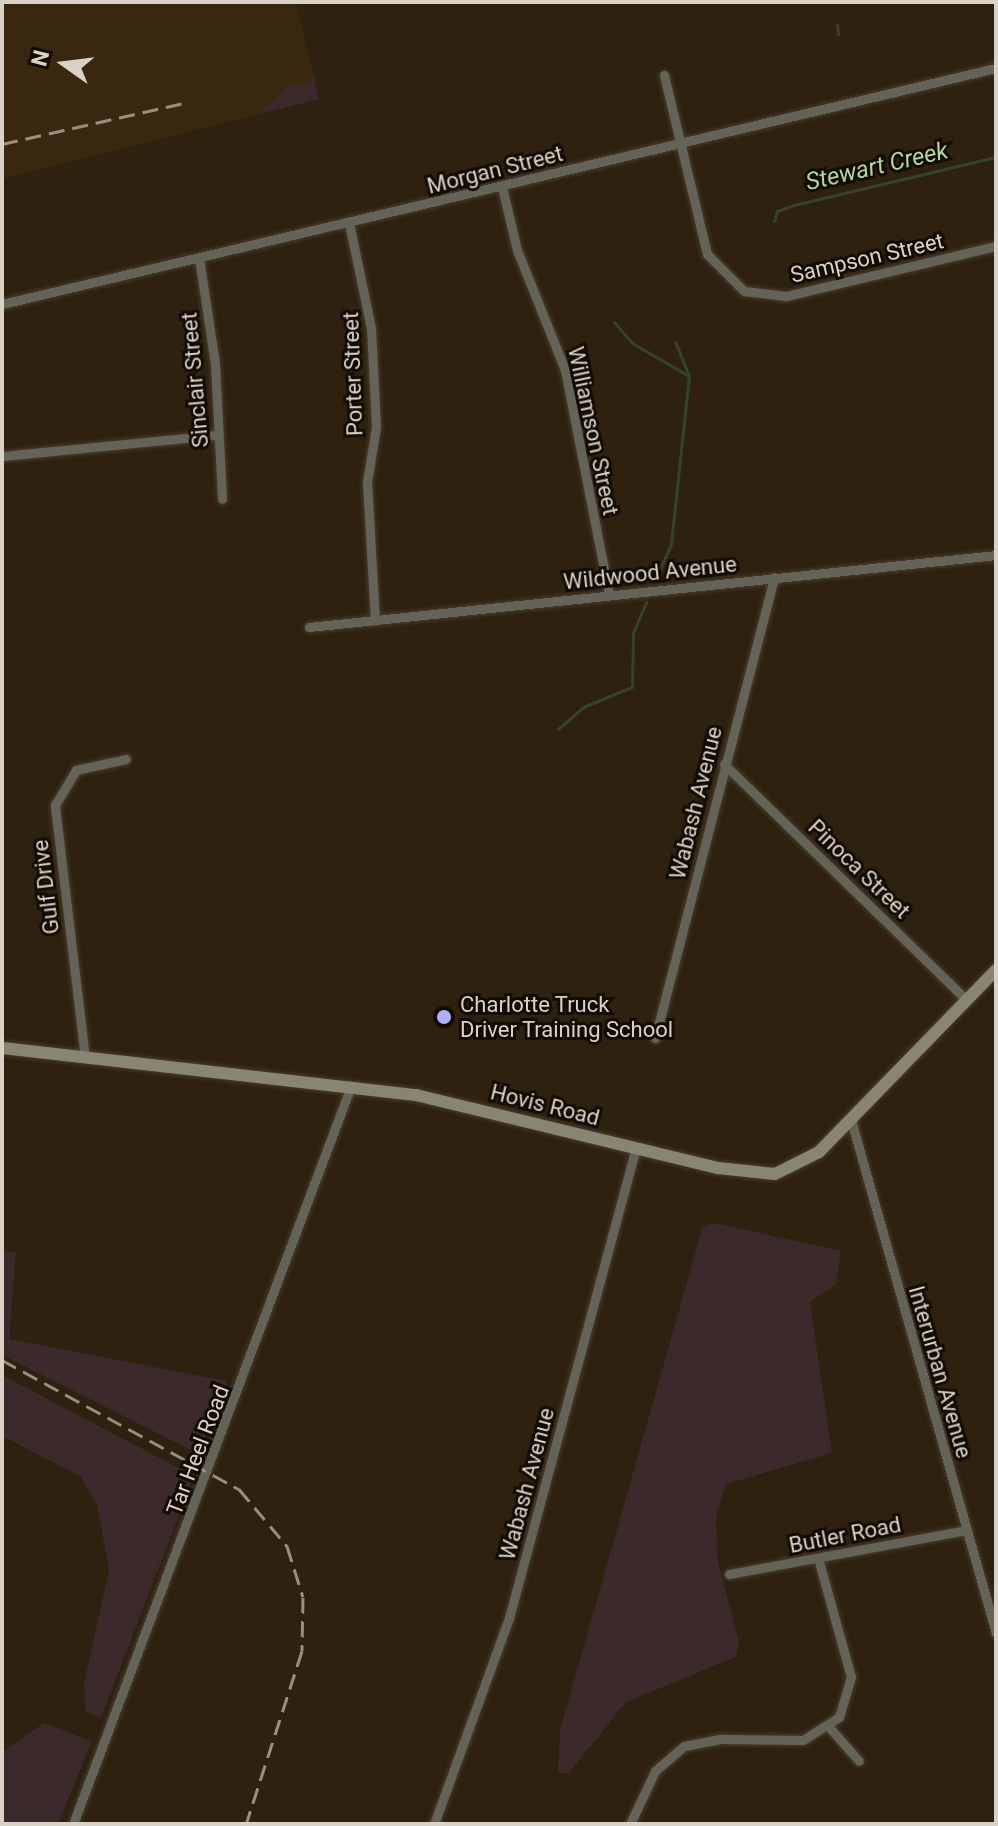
<!DOCTYPE html>
<html>
<head>
<meta charset="utf-8">
<style>
	body { margin:0 }
	#map { position:relative; width:998px; height:1826px; overflow:hidden; background:#2e210f; font-family:Roboto,sans-serif }
	div>[style] { position:absolute }
	.built>* { inset:0; background:#392710 }
	.green>* { inset:0; background:#3c292b }
	.stream>* { height:3px; margin:-1.5px; padding:0 1.5px; transform-origin:1.5px; border-radius:1.5px; background:#36432c }
	.roads { filter:drop-shadow(0 0 2px #4a3d2c) drop-shadow(0 0 2px #4a3d2c) }
	.street>* { height:9px; margin:-4.5px; padding:0 4.5px; transform-origin:4.5px; border-radius:4.5px; background:#646357 }
	.secondary>* { height:12px; margin:-6px; padding:0 6px; transform-origin:6px; border-radius:6px; background:#888673 }
	.rail>* { height:3px; margin-top:-1.5px; transform-origin:0; background:repeating-linear-gradient(90deg,#998e81 0 16px,transparent 0 24px) }
	.dots>* { width:22px; height:22px; translate:-50% -50%; box-sizing:border-box; border:4px solid #120c05; border-radius:50% }
	span { translate:-50% -50%; white-space:nowrap; text-align:center; line-height:1.15; -webkit-text-stroke:6px #120c05; paint-order:stroke }
	.street-label { font-size:22px; color:#dad1c7 }
	.poi-label { font-size:22px; color:#dad1c7 }
	.left { translate:0 -50%; text-align:left }
	.water-label { font-size:24px; color:#b7d3a3; font-style:italic }
	.frame { position:absolute; inset:0; border:4px solid #dad1c7; pointer-events:none }
	.north { position:absolute; left:24px; top:24px; width:80px; height:80px; -webkit-text-stroke:6px #120c05; paint-order:stroke; rotate:284deg; font-size:22px; font-weight:700; line-height:32px; text-align:center; color:#dad1c7 }
	.north::after { content:''; display:block; margin:auto; width:28px; height:36px; background:#dad1c7; clip-path:polygon(50% 0,100% 100%,50% 72%,0 100%) }
</style>
</head>
<body>
<div id="map">
	<div class="built">
		<i style="clip-path:polygon(2px 2px,296px 2px,319px 99px,2px 179px)"></i>
	</div>
	<div class="green">
		<i style="clip-path:polygon(313px 73px,319px 99px,259px 114px,288px 85px,310px 84px)"></i>
		<i style="clip-path:polygon(714px 1223px,841px 1251px,836px 1284px,810px 1302px,832px 1453px,726px 1484px,716px 1517px,718px 1562px,739px 1642px,736px 1657px,626px 1702px,569px 1773px,558px 1773px,560px 1730px,703px 1226px)"></i>
		<i style="clip-path:polygon(2px 1251px,16px 1252px,9px 1339px,227px 1381px,199px 1454px,2px 1355px)"></i>
		<i style="clip-path:polygon(2px 1375px,194px 1476px,101px 1718px,86px 1712px,84px 1684px,109px 1570px,97px 1504px,80px 1476px,2px 1436px)"></i>
		<i style="clip-path:polygon(44px 1723px,92px 1741px,58px 1824px,2px 1824px,2px 1752px)"></i>
	</div>
	<div class="stream">
		<i style="left:837px;top:25px;width:9px;rotate:84deg"></i>
		<i style="left:774px;top:221px;width:10px;rotate:-73deg"></i>
		<i style="left:777px;top:211px;width:18px;rotate:-19deg"></i>
		<i style="left:794px;top:205px;width:208px;rotate:-13.4deg"></i>
		<i style="left:614px;top:322px;width:28px;rotate:49deg"></i>
		<i style="left:632px;top:343px;width:66px;rotate:30.1deg"></i>
		<i style="left:655px;top:580px;width:39px;rotate:-66deg"></i>
		<i style="left:671px;top:544px;width:169px;rotate:-83.9deg"></i>
		<i style="left:689px;top:376px;width:37px;rotate:-112deg"></i>
		<i style="left:558px;top:729px;width:33px;rotate:-41deg"></i>
		<i style="left:583px;top:707px;width:53px;rotate:-22.2deg"></i>
		<i style="left:632px;top:687px;width:54px;rotate:-88.9deg"></i>
		<i style="left:633px;top:633px;width:34px;rotate:-67deg"></i>
	</div>
	<div class="roads">
		<div class="street">
			<i style="left:664px;top:75px;width:184px;rotate:76.5deg"></i>
			<i style="left:707px;top:254px;width:52px;rotate:45deg"></i>
			<i style="left:744px;top:291px;width:42px;rotate:6.8deg"></i>
			<i style="left:786px;top:296px;width:216px;rotate:-13.4deg"></i>
			<i style="left:502px;top:187px;width:65px;rotate:76.6deg"></i>
			<i style="left:517px;top:250px;width:129px;rotate:68.2deg"></i>
			<i style="left:565px;top:370px;width:229px;rotate:78.9deg"></i>
			<i style="left:349px;top:223px;width:107px;rotate:78.2deg"></i>
			<i style="left:371px;top:328px;width:99px;rotate:87.1deg"></i>
			<i style="left:376px;top:427px;width:56px;rotate:99.3deg"></i>
			<i style="left:367px;top:482px;width:139px;rotate:86.7deg"></i>
			<i style="left:199px;top:258px;width:107px;rotate:81.4deg"></i>
			<i style="left:215px;top:364px;width:135px;rotate:87deg"></i>
			<i style="left:2px;top:304px;width:1022px;rotate:-13.36deg"></i>
			<i style="left:2px;top:456px;width:217px;rotate:-5.6deg"></i>
			<i style="left:309px;top:627px;width:691px;rotate:-5.98deg"></i>
			<i style="left:724px;top:764px;width:339px;rotate:44.2deg"></i>
			<i style="left:655px;top:1038px;width:476px;rotate:-75.5deg"></i>
			<i style="left:85px;top:1058px;width:255px;rotate:-96.8deg"></i>
			<i style="left:55px;top:805px;width:41px;rotate:-59deg"></i>
			<i style="left:76px;top:770px;width:51px;rotate:-12.4deg"></i>
			<i style="left:851px;top:1120px;width:533px;rotate:74.22deg"></i>
			<i style="left:729px;top:1574px;width:242px;rotate:-10.5deg"></i>
			<i style="left:829px;top:1727px;width:45px;rotate:48.6deg"></i>
			<i style="left:73px;top:1824px;width:789px;rotate:-69.36deg"></i>
			<i style="left:434px;top:1824px;width:219px;rotate:-70deg"></i>
			<i style="left:509px;top:1618px;width:487px;rotate:-74.9deg"></i>
			<i style="left:630px;top:1824px;width:59px;rotate:-64.7deg"></i>
			<i style="left:655px;top:1771px;width:38px;rotate:-41deg"></i>
			<i style="left:684px;top:1746px;width:38px;rotate:-11deg"></i>
			<i style="left:721px;top:1739px;width:82px;rotate:0.7deg"></i>
			<i style="left:803px;top:1740px;width:43px;rotate:-32.6deg"></i>
			<i style="left:839px;top:1717px;width:42px;rotate:-73.3deg"></i>
			<i style="left:851px;top:1677px;width:123px;rotate:-105.5deg"></i>
		</div>
		<div class="secondary">
			<i style="left:2px;top:1048px;width:417px;rotate:6.5deg"></i>
			<i style="left:416px;top:1095px;width:311px;rotate:13.6deg"></i>
			<i style="left:718px;top:1168px;width:57px;rotate:6deg"></i>
			<i style="left:775px;top:1174px;width:49px;rotate:-26.6deg"></i>
			<i style="left:819px;top:1152px;width:254px;rotate:-45.8deg"></i>
		</div>
	</div>
	<div class="rail">
		<i style="left:2px;top:144px;width:191px;rotate:-12.7deg"></i>
		<i style="left:2px;top:1360px;width:270px;rotate:28.6deg"></i>
		<i style="left:239px;top:1489px;width:75px;rotate:49.9deg"></i>
		<i style="left:287px;top:1546px;width:53px;rotate:72.6deg"></i>
		<i style="left:303px;top:1597px;width:54px;rotate:91.1deg"></i>
		<i style="left:302px;top:1651px;width:182px;rotate:107.9deg"></i>
	</div>
	<div class="dots">
		<i style="left:444px;top:1017px;background:#aeaefa"></i>
	</div>
	<div class="street-label">
		<span style="left:495px;top:170px;rotate:-14deg">Morgan Street</span>
		<span style="left:867px;top:258px;rotate:-13deg">Sampson Street</span>
		<span style="left:353px;top:374px;rotate:-92deg">Porter Street</span>
		<span style="left:195px;top:380px;rotate:-95deg">Sinclair Street</span>
		<span style="left:593px;top:431px;rotate:78deg">Williamson Street</span>
		<span style="left:650px;top:573px;rotate:-6deg">Wildwood Avenue</span>
		<span style="left:696px;top:803px;rotate:-76deg">Wabash Avenue</span>
		<span style="left:859px;top:869px;rotate:44deg">Pinoca Street</span>
		<span style="left:46px;top:887px;rotate:-97deg">Gulf Drive</span>
		<span style="left:545px;top:1105px;rotate:14deg">Hovis Road</span>
		<span style="left:940px;top:1372px;rotate:74deg">Interurban Avenue</span>
		<span style="left:198px;top:1450px;rotate:-69deg">Tar Heel Road</span>
		<span style="left:527px;top:1484px;rotate:-75deg">Wabash Avenue</span>
		<span style="left:845px;top:1535px;rotate:-11deg">Butler Road</span>
	</div>
	<div class="poi-label">
		<span class="left" style="left:460px;top:1017px">Charlotte Truck<br>Driver Training School</span>
	</div>
	<div class="water-label">
		<span style="left:877px;top:167px;rotate:-13deg">Stewart Creek</span>
	</div>
	<div class="frame"></div>
	<div class="north">N</div>
</div>
</body>
</html>
